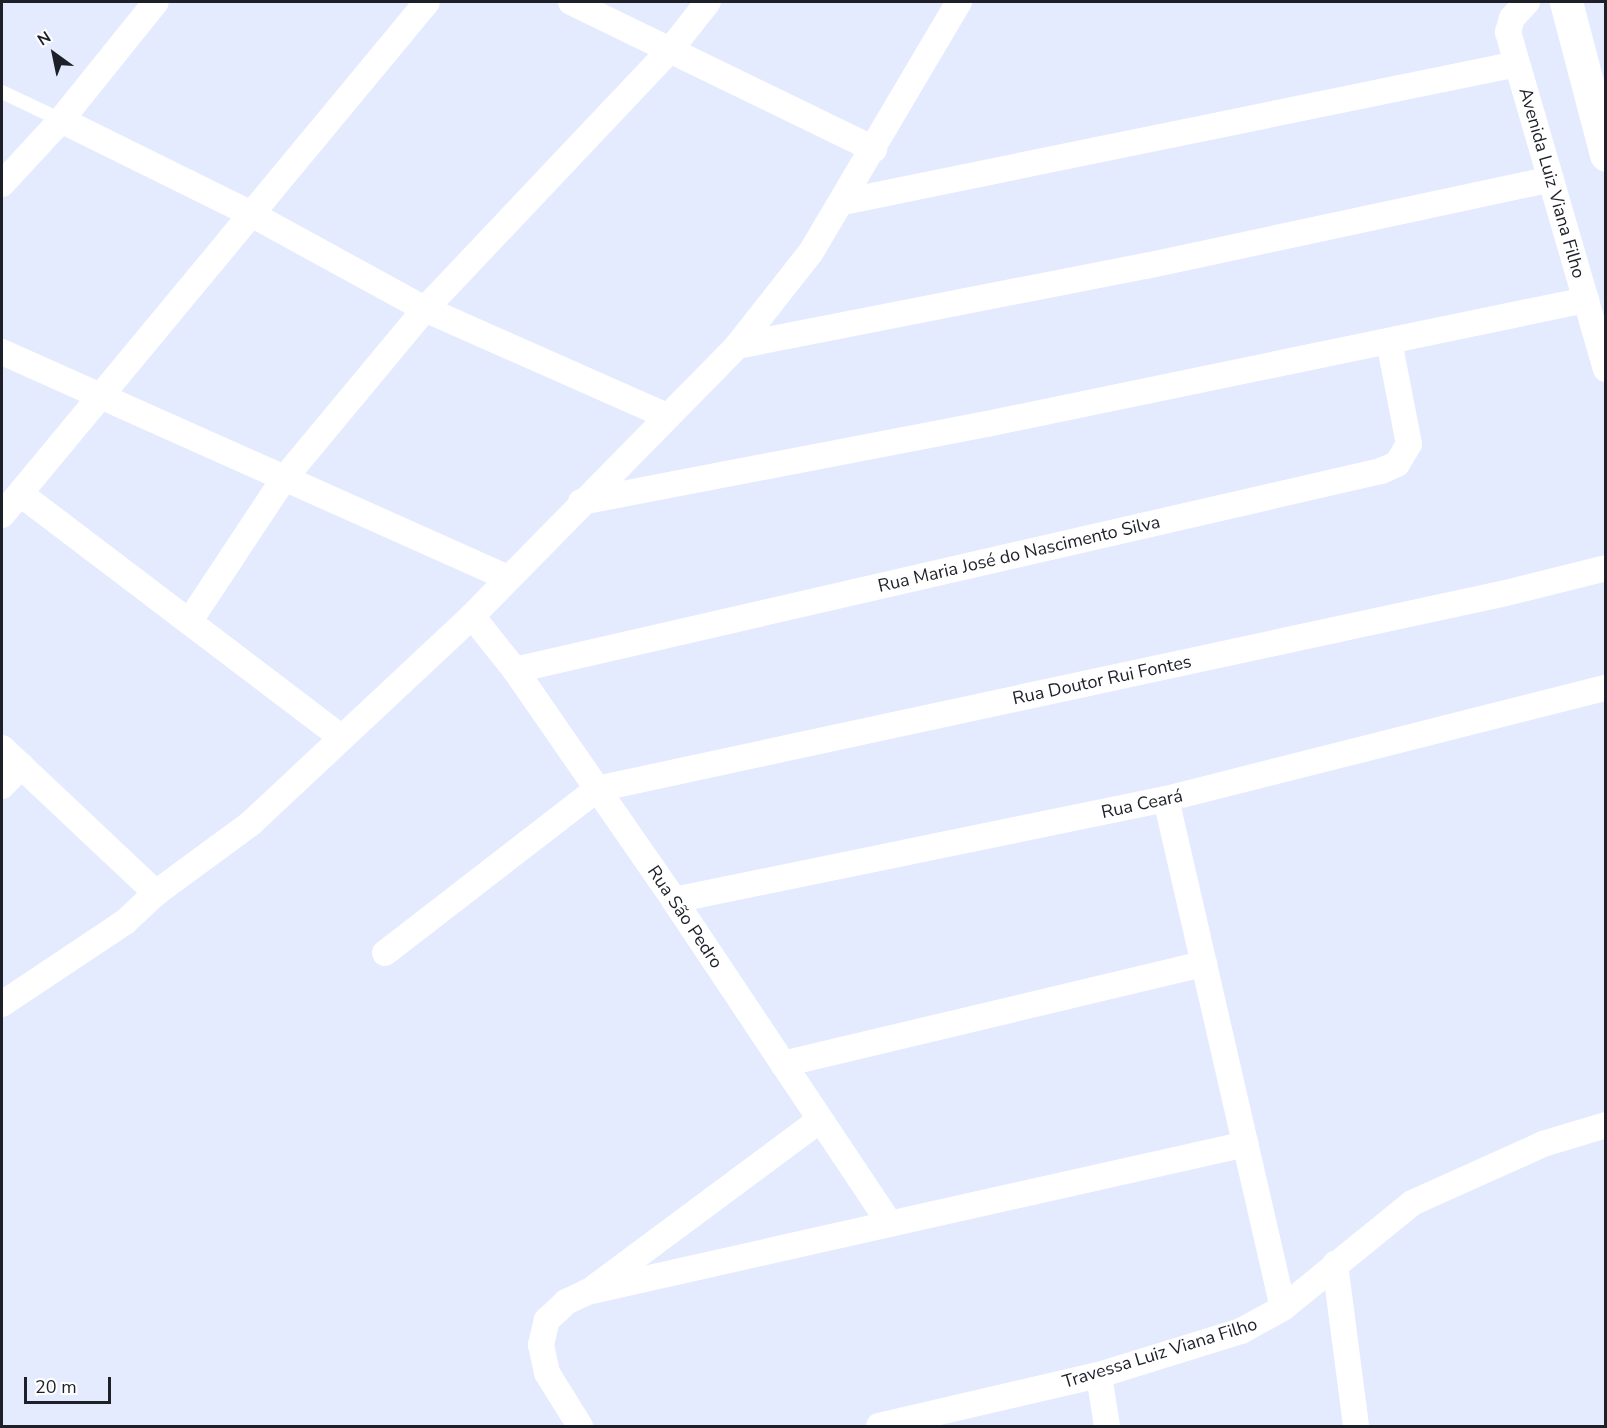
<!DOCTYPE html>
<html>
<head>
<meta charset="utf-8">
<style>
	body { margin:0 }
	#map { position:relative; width:1607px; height:1428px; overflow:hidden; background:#e4ebff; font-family:"Nunito Sans",sans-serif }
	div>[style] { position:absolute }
	.lane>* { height:14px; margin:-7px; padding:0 7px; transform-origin:7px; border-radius:7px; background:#fff }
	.street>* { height:26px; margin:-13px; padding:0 13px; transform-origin:13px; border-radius:13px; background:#fff }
	.highway>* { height:33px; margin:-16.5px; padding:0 16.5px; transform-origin:16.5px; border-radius:16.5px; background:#fff }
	span { translate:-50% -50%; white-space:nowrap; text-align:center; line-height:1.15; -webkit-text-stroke:4.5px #fff; paint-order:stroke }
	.street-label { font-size:18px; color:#1e2029 }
	.frame { position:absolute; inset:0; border:3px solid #1e2029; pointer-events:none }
	.north { position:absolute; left:24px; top:24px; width:60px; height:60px; -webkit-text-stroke:4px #fff; paint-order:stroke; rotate:327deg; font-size:16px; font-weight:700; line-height:24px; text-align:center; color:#1e2029 }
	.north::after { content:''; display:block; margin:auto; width:21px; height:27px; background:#1e2029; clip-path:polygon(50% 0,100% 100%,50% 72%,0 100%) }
	.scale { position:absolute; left:24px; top:1377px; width:87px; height:27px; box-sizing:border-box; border:3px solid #1e2029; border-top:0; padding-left:8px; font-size:18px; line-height:21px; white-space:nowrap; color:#1e2029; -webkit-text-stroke:4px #fff; paint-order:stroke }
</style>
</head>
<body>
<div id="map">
	<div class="lane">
		<i style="left:2px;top:92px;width:65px;rotate:25.4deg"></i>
	</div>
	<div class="street">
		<i style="left:571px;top:2px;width:337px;rotate:25.9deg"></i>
		<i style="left:1527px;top:2px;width:22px;rotate:133deg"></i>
		<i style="left:1512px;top:18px;width:15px;rotate:106deg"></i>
		<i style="left:1508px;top:32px;width:351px;rotate:73.8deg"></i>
		<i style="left:61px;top:120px;width:214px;rotate:26.3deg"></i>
		<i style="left:253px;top:215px;width:196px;rotate:28.7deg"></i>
		<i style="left:425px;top:309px;width:264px;rotate:23.9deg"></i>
		<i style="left:2px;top:184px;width:87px;rotate:-47.3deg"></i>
		<i style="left:61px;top:120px;width:151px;rotate:-51.2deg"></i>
		<i style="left:843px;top:202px;width:688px;rotate:-11.57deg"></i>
		<i style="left:737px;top:346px;width:417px;rotate:-11.1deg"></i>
		<i style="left:1146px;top:266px;width:414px;rotate:-12.1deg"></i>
		<i style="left:2px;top:352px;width:554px;rotate:24.07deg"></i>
		<i style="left:22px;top:495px;width:399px;rotate:37.2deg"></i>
		<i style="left:581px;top:502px;width:413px;rotate:-10.9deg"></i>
		<i style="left:987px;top:424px;width:612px;rotate:-11.7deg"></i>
		<i style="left:2px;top:515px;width:666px;rotate:-50.36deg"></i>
		<i style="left:472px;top:616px;width:69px;rotate:51.5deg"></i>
		<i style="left:515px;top:670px;width:280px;rotate:55.3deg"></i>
		<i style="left:674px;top:900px;width:389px;rotate:56.3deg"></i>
		<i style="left:189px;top:622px;width:170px;rotate:-56.5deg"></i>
		<i style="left:283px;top:480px;width:222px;rotate:-50.3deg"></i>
		<i style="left:425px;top:309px;width:357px;rotate:-46.6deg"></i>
		<i style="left:670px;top:50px;width:61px;rotate:-51.6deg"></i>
		<i style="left:515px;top:670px;width:889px;rotate:-12.94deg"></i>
		<i style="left:1381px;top:471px;width:17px;rotate:-24deg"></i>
		<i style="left:1397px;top:464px;width:23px;rotate:-59deg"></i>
		<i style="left:1409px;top:444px;width:105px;rotate:-101deg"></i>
		<i style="left:2px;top:748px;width:212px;rotate:43.3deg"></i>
		<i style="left:2px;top:786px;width:28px;rotate:-46deg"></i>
		<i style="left:1166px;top:799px;width:522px;rotate:77.05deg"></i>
		<i style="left:674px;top:900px;width:502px;rotate:-11.6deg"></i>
		<i style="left:1166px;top:799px;width:454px;rotate:-14.2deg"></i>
		<i style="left:385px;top:953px;width:268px;rotate:-37.7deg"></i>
		<i style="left:597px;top:789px;width:930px;rotate:-12.17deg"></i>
		<i style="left:1506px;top:593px;width:103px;rotate:-14deg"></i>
		<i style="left:2px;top:1004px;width:148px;rotate:-33.7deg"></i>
		<i style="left:125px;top:922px;width:42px;rotate:-43.1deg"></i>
		<i style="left:156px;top:893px;width:117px;rotate:-36.3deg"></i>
		<i style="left:250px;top:824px;width:304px;rotate:-43.1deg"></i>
		<i style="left:472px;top:616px;width:378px;rotate:-45.5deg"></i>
		<i style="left:737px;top:346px;width:120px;rotate:-51.8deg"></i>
		<i style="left:811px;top:252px;width:291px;rotate:-59.4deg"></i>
		<i style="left:783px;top:1064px;width:433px;rotate:-13.4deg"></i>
		<i style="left:1335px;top:1264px;width:163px;rotate:82.6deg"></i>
		<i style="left:595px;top:1287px;width:280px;rotate:-36.6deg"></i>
		<i style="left:1099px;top:1375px;width:52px;rotate:81.1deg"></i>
		<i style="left:580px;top:1426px;width:62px;rotate:-121.9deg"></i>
		<i style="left:547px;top:1373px;width:29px;rotate:-102deg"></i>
		<i style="left:541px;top:1345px;width:26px;rotate:-77deg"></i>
		<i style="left:547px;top:1320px;width:26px;rotate:-43deg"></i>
		<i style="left:566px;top:1302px;width:23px;rotate:-25deg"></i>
		<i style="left:587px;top:1292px;width:675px;rotate:-12.66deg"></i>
		<i style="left:879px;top:1426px;width:226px;rotate:-13.1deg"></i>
		<i style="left:1099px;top:1375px;width:149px;rotate:-17.2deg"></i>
		<i style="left:1241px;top:1331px;width:48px;rotate:-28.7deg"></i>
		<i style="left:1283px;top:1308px;width:166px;rotate:-39.1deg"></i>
		<i style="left:1412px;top:1203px;width:144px;rotate:-24.2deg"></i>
		<i style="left:1543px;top:1144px;width:66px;rotate:-16.8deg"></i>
	</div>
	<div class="highway">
		<i style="left:1566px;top:2px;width:158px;rotate:75.3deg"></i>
	</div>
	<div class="street-label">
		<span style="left:1552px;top:183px;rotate:74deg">Avenida Luiz Viana Filho</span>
		<span style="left:1019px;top:554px;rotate:-13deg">Rua Maria José do Nascimento Silva</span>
		<span style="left:1102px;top:680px;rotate:-12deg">Rua Doutor Rui Fontes</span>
		<span style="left:1142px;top:804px;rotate:-12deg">Rua Ceará</span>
		<span style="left:685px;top:917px;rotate:56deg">Rua São Pedro</span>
		<span style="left:1160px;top:1353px;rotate:-17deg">Travessa Luiz Viana Filho</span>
	</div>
	<div class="frame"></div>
	<div class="north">N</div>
	<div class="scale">20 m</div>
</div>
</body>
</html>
